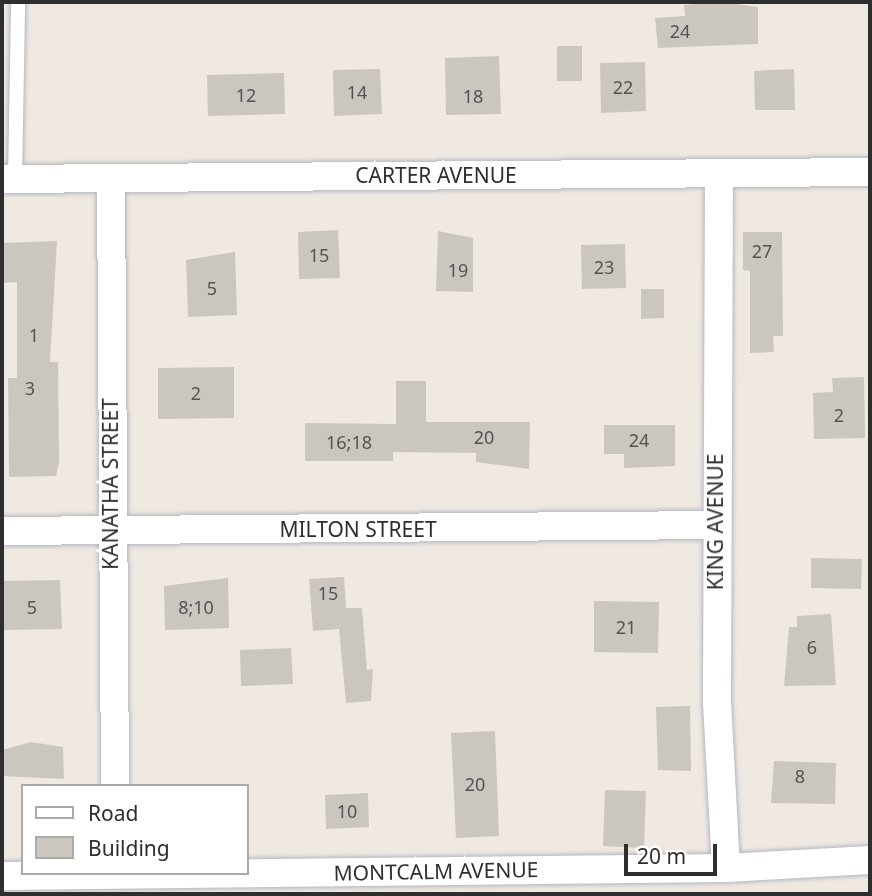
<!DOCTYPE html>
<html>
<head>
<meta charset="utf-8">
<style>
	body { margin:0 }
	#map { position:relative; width:872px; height:896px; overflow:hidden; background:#efe9e1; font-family:"Noto Sans",sans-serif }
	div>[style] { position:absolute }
	.building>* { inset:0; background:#cbc7bf }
	.roads { filter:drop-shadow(0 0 2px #b4b7c1) drop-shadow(0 0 2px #b4b7c1) }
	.lane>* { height:14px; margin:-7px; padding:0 7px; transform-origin:7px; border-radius:7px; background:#fff }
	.street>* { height:28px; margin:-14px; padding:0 14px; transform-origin:14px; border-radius:14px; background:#fff }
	span { translate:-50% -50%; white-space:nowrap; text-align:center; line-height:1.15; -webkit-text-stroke:6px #fff; paint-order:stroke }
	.number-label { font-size:18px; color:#555452 }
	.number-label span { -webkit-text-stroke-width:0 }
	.street-label { font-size:21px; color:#2e2e2e }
	.frame { position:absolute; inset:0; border:4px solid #2e2e2e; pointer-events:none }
	.legend { position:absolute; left:21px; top:784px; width:228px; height:91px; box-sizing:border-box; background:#fff; border:2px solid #ababab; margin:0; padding:9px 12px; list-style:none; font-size:21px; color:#2e2e2e }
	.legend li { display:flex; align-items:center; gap:14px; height:35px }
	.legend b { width:35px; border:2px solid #ababab }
	.scale { position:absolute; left:624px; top:844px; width:93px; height:32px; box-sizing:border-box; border:4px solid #2e2e2e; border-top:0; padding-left:9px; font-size:21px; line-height:24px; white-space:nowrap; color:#2e2e2e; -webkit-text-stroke:5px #fff; paint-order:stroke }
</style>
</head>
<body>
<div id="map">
	<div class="building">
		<i style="clip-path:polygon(722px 2px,758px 7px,758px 44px,658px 48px,655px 18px,685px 16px,684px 5px)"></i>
		<i style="clip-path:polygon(557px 46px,582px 46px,582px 81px,557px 81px)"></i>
		<i style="clip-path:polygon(499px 56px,501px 114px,446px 115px,445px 58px)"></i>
		<i style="clip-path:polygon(645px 62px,646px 111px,601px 113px,600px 63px)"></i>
		<i style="clip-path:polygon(380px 69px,382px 114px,334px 116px,333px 70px)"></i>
		<i style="clip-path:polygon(794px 69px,795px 110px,755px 110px,754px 71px)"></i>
		<i style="clip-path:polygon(284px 73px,285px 114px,208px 116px,207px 75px)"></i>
		<i style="clip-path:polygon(338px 230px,340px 278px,299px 279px,298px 232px)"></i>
		<i style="clip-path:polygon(438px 231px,473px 238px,473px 292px,436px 291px)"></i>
		<i style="clip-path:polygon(743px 232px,782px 232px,783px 336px,773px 336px,774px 352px,750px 353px,750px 271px,743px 270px)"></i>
		<i style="clip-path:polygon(57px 241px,50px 362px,58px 362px,59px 462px,56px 476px,9px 477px,8px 378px,17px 378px,17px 282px,2px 283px,2px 243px)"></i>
		<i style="clip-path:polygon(625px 244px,626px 288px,582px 289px,581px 245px)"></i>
		<i style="clip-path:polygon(235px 252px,237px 315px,188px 317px,186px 260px)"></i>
		<i style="clip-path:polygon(641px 289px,664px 289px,664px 318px,641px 319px)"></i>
		<i style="clip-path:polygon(234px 367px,234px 418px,158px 419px,158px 368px)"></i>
		<i style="clip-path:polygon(864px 377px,865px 438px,814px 439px,813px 393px,833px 392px,832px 378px)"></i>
		<i style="clip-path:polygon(396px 381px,426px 381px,426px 422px,530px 422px,529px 469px,476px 462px,476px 453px,393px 452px,393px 461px,305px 461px,305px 423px,396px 424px)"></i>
		<i style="clip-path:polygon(604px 425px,675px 425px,675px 466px,624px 468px,624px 454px,604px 454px)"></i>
		<i style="clip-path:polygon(811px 558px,862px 559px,861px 589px,811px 588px)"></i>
		<i style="clip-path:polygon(344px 577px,346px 608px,362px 608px,367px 670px,373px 669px,371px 701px,346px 703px,339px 629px,313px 631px,309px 579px)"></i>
		<i style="clip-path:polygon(228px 578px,229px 628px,165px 630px,164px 586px)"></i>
		<i style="clip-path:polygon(60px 580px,62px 629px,3px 630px,2px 581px)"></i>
		<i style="clip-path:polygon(594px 601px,659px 602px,658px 653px,594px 652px)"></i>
		<i style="clip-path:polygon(831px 614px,836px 685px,784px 686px,789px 627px,797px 627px,797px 616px)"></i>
		<i style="clip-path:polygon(291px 648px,293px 684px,241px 686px,240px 650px)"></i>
		<i style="clip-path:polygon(690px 706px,691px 771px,658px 770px,656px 707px)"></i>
		<i style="clip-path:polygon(495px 731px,499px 836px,456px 838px,451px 733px)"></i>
		<i style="clip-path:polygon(31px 742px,63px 747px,64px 779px,2px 776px,2px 750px)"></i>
		<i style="clip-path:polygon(774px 761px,836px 763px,835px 804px,771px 803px)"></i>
		<i style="clip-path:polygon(605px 790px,646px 791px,644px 848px,603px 846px)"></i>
		<i style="clip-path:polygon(368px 793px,369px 827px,326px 829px,325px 795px)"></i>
	</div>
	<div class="roads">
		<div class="lane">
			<i style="left:15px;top:180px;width:178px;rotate:-89deg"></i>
		</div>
		<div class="street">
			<i style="left:719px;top:175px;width:527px;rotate:90.22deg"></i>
			<i style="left:717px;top:702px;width:166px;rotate:86.9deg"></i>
			<i style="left:2px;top:179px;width:868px;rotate:-0.46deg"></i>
			<i style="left:111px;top:182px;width:604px;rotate:89.62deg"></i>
			<i style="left:2px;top:531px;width:713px;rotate:-0.48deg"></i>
			<i style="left:2px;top:876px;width:724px;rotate:-0.63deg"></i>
			<i style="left:726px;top:868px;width:144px;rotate:-3.2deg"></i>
		</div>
	</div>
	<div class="number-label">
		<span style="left:680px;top:31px">24</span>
		<span style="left:623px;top:87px">22</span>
		<span style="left:357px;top:92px">14</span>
		<span style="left:246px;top:95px">12</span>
		<span style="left:473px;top:96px">18</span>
		<span style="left:762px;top:251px">27</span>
		<span style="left:319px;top:255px">15</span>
		<span style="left:604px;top:267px">23</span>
		<span style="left:458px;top:270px">19</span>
		<span style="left:212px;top:288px">5</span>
		<span style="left:34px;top:335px">1</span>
		<span style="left:30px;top:388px">3</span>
		<span style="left:196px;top:393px">2</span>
		<span style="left:839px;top:415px">2</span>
		<span style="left:484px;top:437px">20</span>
		<span style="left:639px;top:440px">24</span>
		<span style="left:349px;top:442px">16;18</span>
		<span style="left:328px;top:593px">15</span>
		<span style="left:32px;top:607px">5</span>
		<span style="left:196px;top:607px">8;10</span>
		<span style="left:626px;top:627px">21</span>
		<span style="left:812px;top:647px">6</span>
		<span style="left:800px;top:776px">8</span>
		<span style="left:475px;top:784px">20</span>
		<span style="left:347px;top:811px">10</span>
	</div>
	<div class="street-label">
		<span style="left:436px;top:175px">CARTER AVENUE</span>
		<span style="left:110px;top:484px;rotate:-90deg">KANATHA STREET</span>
		<span style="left:715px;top:522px;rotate:-90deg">KING AVENUE</span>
		<span style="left:358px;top:529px">MILTON STREET</span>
		<span style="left:436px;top:871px;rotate:-1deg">MONTCALM AVENUE</span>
	</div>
	<div class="frame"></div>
	<ul class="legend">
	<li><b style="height:9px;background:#fff"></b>Road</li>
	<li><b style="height:19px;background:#cbc7bf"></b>Building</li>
	</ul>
	<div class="scale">20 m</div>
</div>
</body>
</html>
